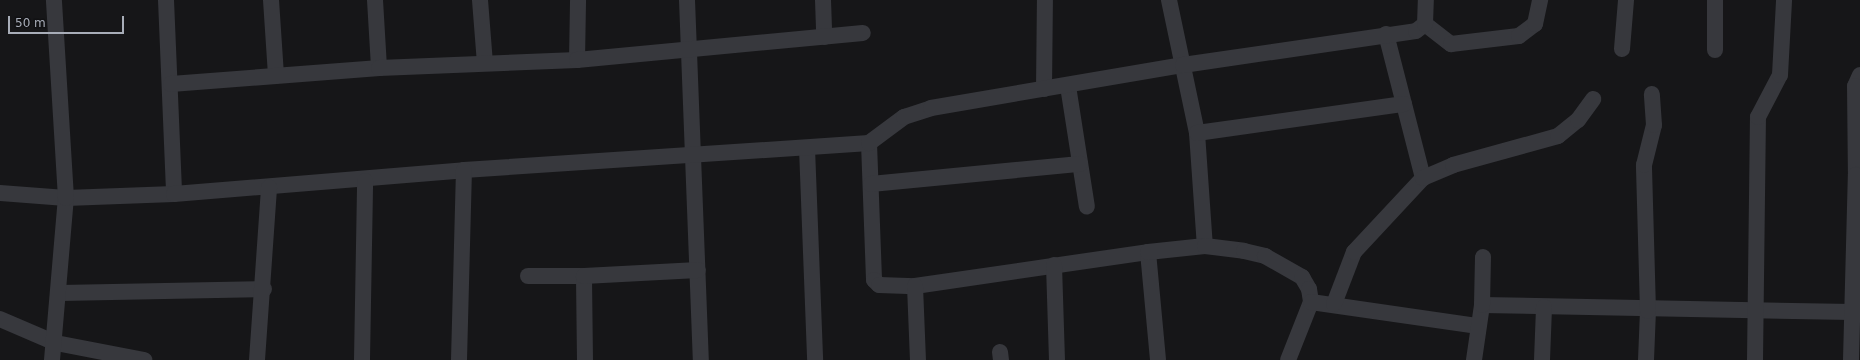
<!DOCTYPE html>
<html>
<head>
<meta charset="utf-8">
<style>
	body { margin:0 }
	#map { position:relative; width:1860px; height:360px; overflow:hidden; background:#161618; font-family:"DejaVu Sans",sans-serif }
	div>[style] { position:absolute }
	.street>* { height:16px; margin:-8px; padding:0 8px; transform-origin:8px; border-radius:8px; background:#37383d }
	span { translate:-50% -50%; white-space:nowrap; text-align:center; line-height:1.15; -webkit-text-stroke:4px #111113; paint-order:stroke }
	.scale { position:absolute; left:8px; top:16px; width:116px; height:18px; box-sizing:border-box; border:2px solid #a8adb8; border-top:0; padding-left:5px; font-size:12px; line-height:14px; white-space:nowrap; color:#a8adb8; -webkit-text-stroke:3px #111113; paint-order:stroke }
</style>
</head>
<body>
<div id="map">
	<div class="street">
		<i style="left:166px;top:0;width:194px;rotate:87.6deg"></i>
		<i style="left:271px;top:0;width:76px;rotate:86.2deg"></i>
		<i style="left:375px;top:0;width:68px;rotate:86.6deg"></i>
		<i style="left:480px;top:0;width:63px;rotate:85.5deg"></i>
		<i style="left:687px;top:0;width:360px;rotate:87.8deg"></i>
		<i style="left:823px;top:0;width:37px;rotate:88deg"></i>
		<i style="left:1169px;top:0;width:136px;rotate:78.1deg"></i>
		<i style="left:1197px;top:133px;width:113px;rotate:86deg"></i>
		<i style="left:1425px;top:24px;width:33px;rotate:38deg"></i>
		<i style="left:1451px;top:44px;width:68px;rotate:-6.7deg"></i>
		<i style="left:1519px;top:36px;width:20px;rotate:-37deg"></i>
		<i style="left:1535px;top:24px;width:25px;rotate:-78deg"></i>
		<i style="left:1386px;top:34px;width:149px;rotate:75.6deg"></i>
		<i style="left:1622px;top:49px;width:49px;rotate:-85.3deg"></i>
		<i style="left:1715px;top:50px;width:50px;rotate:-90deg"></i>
		<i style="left:577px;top:60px;width:60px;rotate:-89deg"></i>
		<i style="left:1860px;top:75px;width:12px;rotate:114deg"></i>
		<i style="left:1855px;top:86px;width:89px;rotate:89.4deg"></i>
		<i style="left:1856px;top:175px;width:4px;rotate:-14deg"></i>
		<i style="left:171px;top:84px;width:209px;rotate:-4.4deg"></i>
		<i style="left:379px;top:68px;width:198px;rotate:-2.3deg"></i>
		<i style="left:577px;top:60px;width:287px;rotate:-5.4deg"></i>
		<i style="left:1068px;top:86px;width:122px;rotate:81.1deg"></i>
		<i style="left:1044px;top:89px;width:89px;rotate:-89.4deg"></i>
		<i style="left:1197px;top:133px;width:209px;rotate:-8deg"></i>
		<i style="left:869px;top:143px;width:137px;rotate:87.9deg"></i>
		<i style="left:874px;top:280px;width:7px;rotate:45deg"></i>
		<i style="left:879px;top:285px;width:36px;rotate:2deg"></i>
		<i style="left:915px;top:286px;width:235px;rotate:-8.3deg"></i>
		<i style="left:1148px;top:252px;width:108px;rotate:84.7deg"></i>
		<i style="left:807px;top:148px;width:212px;rotate:87.8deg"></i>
		<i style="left:871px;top:184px;width:210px;rotate:-5.5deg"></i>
		<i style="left:0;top:193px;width:66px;rotate:4.3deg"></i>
		<i style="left:66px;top:198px;width:108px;rotate:-2.1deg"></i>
		<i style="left:174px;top:194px;width:291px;rotate:-4.7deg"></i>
		<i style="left:464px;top:170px;width:406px;rotate:-3.8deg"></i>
		<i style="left:869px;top:143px;width:44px;rotate:-36.6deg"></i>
		<i style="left:904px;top:117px;width:28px;rotate:-18deg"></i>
		<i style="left:931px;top:108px;width:256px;rotate:-9.7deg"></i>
		<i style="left:1183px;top:65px;width:235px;rotate:-8.3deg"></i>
		<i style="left:1416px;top:31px;width:11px;rotate:-38deg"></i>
		<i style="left:1425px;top:24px;width:24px;rotate:-88deg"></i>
		<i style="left:1148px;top:252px;width:57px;rotate:-6deg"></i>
		<i style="left:1205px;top:246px;width:39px;rotate:7deg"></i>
		<i style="left:1244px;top:251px;width:22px;rotate:13deg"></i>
		<i style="left:1265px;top:256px;width:43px;rotate:29.6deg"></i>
		<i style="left:1302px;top:277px;width:14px;rotate:60deg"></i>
		<i style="left:1309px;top:289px;width:13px;rotate:81deg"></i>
		<i style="left:1311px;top:302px;width:62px;rotate:111.6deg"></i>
		<i style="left:1054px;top:265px;width:95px;rotate:88.2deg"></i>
		<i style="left:528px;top:276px;width:56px"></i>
		<i style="left:915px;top:286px;width:74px;rotate:87.7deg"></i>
		<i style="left:60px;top:293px;width:204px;rotate:-1.1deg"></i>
		<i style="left:1311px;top:302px;width:169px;rotate:8.2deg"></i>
		<i style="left:1334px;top:304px;width:56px;rotate:-69deg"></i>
		<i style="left:1354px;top:252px;width:101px;rotate:-47deg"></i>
		<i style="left:1423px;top:178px;width:33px;rotate:-23deg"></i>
		<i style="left:1453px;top:165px;width:109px;rotate:-15.4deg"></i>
		<i style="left:1558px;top:136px;width:26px;rotate:-39deg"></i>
		<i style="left:1578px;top:120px;width:26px;rotate:-54deg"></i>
		<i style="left:1482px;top:305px;width:370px;rotate:1.1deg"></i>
		<i style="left:0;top:319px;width:61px;rotate:23.2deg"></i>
		<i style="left:56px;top:343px;width:90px;rotate:10.9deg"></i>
		<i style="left:1000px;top:352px;width:8px;rotate:83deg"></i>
		<i style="left:52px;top:360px;width:163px;rotate:-85.1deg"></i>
		<i style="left:66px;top:198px;width:198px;rotate:-93.5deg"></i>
		<i style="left:257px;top:360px;width:173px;rotate:-86deg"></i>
		<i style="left:362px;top:360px;width:179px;rotate:-89deg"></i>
		<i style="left:459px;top:360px;width:190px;rotate:-88.5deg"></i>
		<i style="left:585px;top:360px;width:84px;rotate:-90.7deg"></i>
		<i style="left:584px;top:276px;width:114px;rotate:-3deg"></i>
		<i style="left:1474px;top:360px;width:56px;rotate:-81.7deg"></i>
		<i style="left:1482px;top:305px;width:48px;rotate:-88.8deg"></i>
		<i style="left:1542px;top:360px;width:53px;rotate:-87.8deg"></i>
		<i style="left:1646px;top:360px;width:49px;rotate:-87.7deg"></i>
		<i style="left:1648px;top:311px;width:146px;rotate:-91.6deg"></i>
		<i style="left:1644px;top:165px;width:41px;rotate:-76deg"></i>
		<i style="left:1654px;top:125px;width:31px;rotate:-94deg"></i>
		<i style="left:1755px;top:360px;width:243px;rotate:-89.3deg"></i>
		<i style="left:1758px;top:117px;width:47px;rotate:-62.4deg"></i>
		<i style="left:1780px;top:75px;width:75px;rotate:-86.9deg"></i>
		<i style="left:1851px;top:360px;width:185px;rotate:-88.5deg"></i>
	</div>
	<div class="scale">50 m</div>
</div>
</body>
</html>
